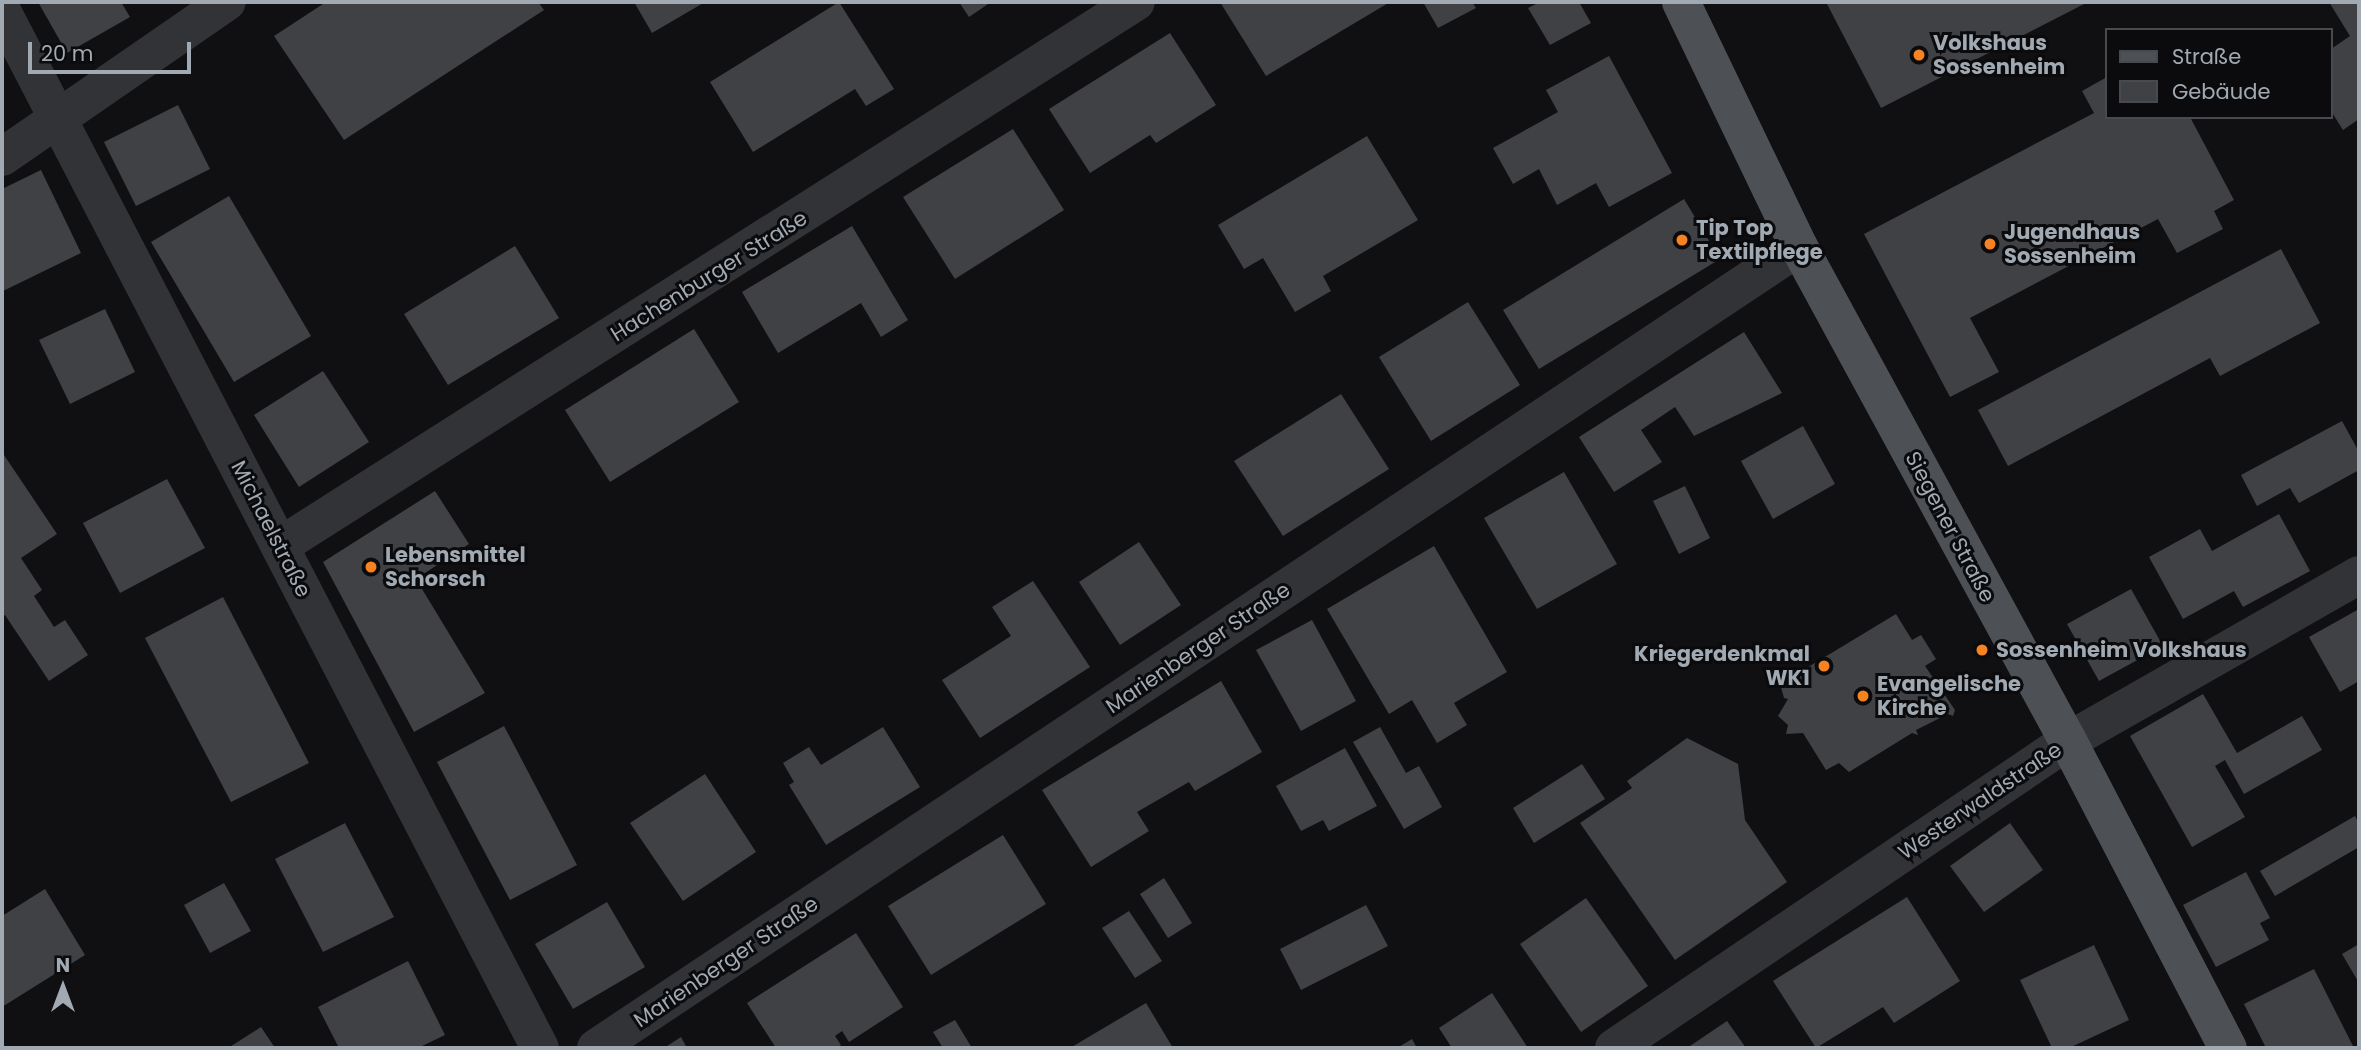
<!DOCTYPE html>
<html>
<head>
<meta charset="utf-8">
<style>
	body { margin:0 }
	#map { position:relative; width:2361px; height:1050px; overflow:hidden; background:#101012; font-family:Poppins,sans-serif }
	div>[style] { position:absolute }
	.building>* { inset:0; background:#3f4145 }
	.minor>* { height:38px; margin:-19px; padding:0 19px; transform-origin:19px; border-radius:19px; background:#313337 }
	.major>* { height:38px; margin:-19px; padding:0 19px; transform-origin:19px; border-radius:19px; background:#4d5156 }
	.dots>* { width:19px; height:19px; translate:-50% -50%; box-sizing:border-box; border:4px solid #0b0b0d; border-radius:50% }
	span { translate:-50% -50%; white-space:nowrap; text-align:center; line-height:1.15; -webkit-text-stroke:6px #0b0b0d; paint-order:stroke }
	.poi-label { font-size:21px; color:#a1aab3; font-weight:700 }
	.left { translate:0 -50%; text-align:left }
	.right { translate:-100% -50%; text-align:right }
	.street-label { font-size:21px; color:#a1aab3 }
	.frame { position:absolute; inset:0; border:4px solid #a1aab3; pointer-events:none }
	.legend { position:absolute; left:2105px; top:28px; width:228px; height:91px; box-sizing:border-box; background:#0b0b0d; border:2px solid #474b4f; margin:0; padding:9px 12px; list-style:none; font-size:21px; color:#a1aab3 }
	.legend li { display:flex; align-items:center; gap:14px; height:35px }
	.legend b { width:35px; border:2px solid #474b4f }
	.north { position:absolute; left:28px; top:952px; width:70px; height:70px; -webkit-text-stroke:5px #0b0b0d; paint-order:stroke; rotate:0deg; font-size:19px; font-weight:700; line-height:28px; text-align:center; color:#a1aab3 }
	.north::after { content:''; display:block; margin:auto; width:24px; height:32px; background:#a1aab3; clip-path:polygon(50% 0,100% 100%,50% 72%,0 100%) }
	.scale { position:absolute; left:28px; top:42px; width:163px; height:32px; box-sizing:border-box; border:4px solid #a1aab3; border-top:0; padding-left:9px; font-size:21px; line-height:24px; white-space:nowrap; color:#a1aab3; -webkit-text-stroke:5px #0b0b0d; paint-order:stroke }
</style>
</head>
<body>
<div id="map">
	<div class="building">
		<i style="clip-path:polygon(38px 2px,121px 2px,130px 17px,67px 53px)"></i>
		<i style="clip-path:polygon(326px 2px,538px 2px,544px 10px,344px 140px,274px 36px)"></i>
		<i style="clip-path:polygon(634px 2px,705px 2px,652px 33px)"></i>
		<i style="clip-path:polygon(839px 2px,894px 89px,866px 106px,855px 89px,753px 152px,710px 82px)"></i>
		<i style="clip-path:polygon(959px 2px,991px 2px,969px 17px)"></i>
		<i style="clip-path:polygon(1220px 2px,1390px 2px,1266px 76px)"></i>
		<i style="clip-path:polygon(1423px 2px,1472px 2px,1476px 8px,1438px 28px)"></i>
		<i style="clip-path:polygon(1540px 2px,1579px 2px,1591px 23px,1550px 45px,1528px 8px)"></i>
		<i style="clip-path:polygon(1826px 2px,2088px 2px,1881px 108px)"></i>
		<i style="clip-path:polygon(2329px 2px,2359px 2px,2359px 119px,2343px 130px,2331px 111px,2331px 49px,2350px 36px)"></i>
		<i style="clip-path:polygon(1170px 33px,1216px 105px,1156px 143px,1150px 135px,1090px 173px,1049px 109px)"></i>
		<i style="clip-path:polygon(1609px 56px,1672px 173px,1609px 207px,1596px 183px,1557px 205px,1539px 169px,1513px 184px,1493px 148px,1558px 112px,1546px 90px)"></i>
		<i style="clip-path:polygon(2107px 77px,2107px 117px,2190px 117px,2234px 200px,2214px 211px,2223px 229px,2177px 253px,2158px 219px,1970px 318px,1999px 372px,1950px 397px,1864px 234px,2094px 113px,2082px 91px)"></i>
		<i style="clip-path:polygon(178px 105px,210px 169px,136px 206px,104px 142px)"></i>
		<i style="clip-path:polygon(1013px 129px,1064px 210px,955px 279px,903px 197px)"></i>
		<i style="clip-path:polygon(1367px 136px,1418px 220px,1323px 276px,1331px 291px,1295px 312px,1263px 258px,1244px 269px,1218px 225px)"></i>
		<i style="clip-path:polygon(41px 170px,81px 253px,3px 291px,2px 189px)"></i>
		<i style="clip-path:polygon(229px 196px,311px 336px,234px 382px,151px 242px)"></i>
		<i style="clip-path:polygon(1684px 199px,1720px 259px,1539px 369px,1503px 310px)"></i>
		<i style="clip-path:polygon(852px 226px,908px 320px,881px 337px,861px 303px,778px 353px,742px 292px)"></i>
		<i style="clip-path:polygon(515px 246px,559px 318px,448px 385px,404px 314px)"></i>
		<i style="clip-path:polygon(2281px 249px,2320px 323px,2220px 376px,2210px 358px,2008px 466px,1978px 410px)"></i>
		<i style="clip-path:polygon(1468px 302px,1520px 385px,1431px 441px,1379px 357px)"></i>
		<i style="clip-path:polygon(105px 309px,135px 372px,70px 404px,39px 340px)"></i>
		<i style="clip-path:polygon(694px 329px,739px 402px,610px 482px,565px 410px)"></i>
		<i style="clip-path:polygon(1744px 332px,1782px 393px,1694px 436px,1675px 407px,1641px 430px,1662px 462px,1614px 492px,1579px 437px)"></i>
		<i style="clip-path:polygon(323px 371px,369px 442px,299px 487px,254px 415px)"></i>
		<i style="clip-path:polygon(1341px 394px,1389px 469px,1283px 536px,1234px 461px)"></i>
		<i style="clip-path:polygon(2342px 421px,2359px 452px,2359px 470px,2299px 503px,2290px 488px,2257px 506px,2241px 475px)"></i>
		<i style="clip-path:polygon(1803px 426px,1835px 484px,1773px 519px,1741px 461px)"></i>
		<i style="clip-path:polygon(2px 452px,57px 534px,21px 558px,42px 590px,34px 596px,54px 627px,65px 620px,88px 655px,49px 681px,5px 615px,2px 617px)"></i>
		<i style="clip-path:polygon(1564px 472px,1617px 564px,1537px 609px,1484px 518px)"></i>
		<i style="clip-path:polygon(167px 479px,205px 548px,120px 593px,83px 523px)"></i>
		<i style="clip-path:polygon(1685px 486px,1710px 538px,1679px 554px,1653px 501px)"></i>
		<i style="clip-path:polygon(435px 491px,469px 544px,416px 579px,485px 693px,414px 732px,323px 562px)"></i>
		<i style="clip-path:polygon(2279px 514px,2310px 571px,2243px 607px,2234px 591px,2183px 619px,2149px 557px,2200px 529px,2212px 551px)"></i>
		<i style="clip-path:polygon(1139px 542px,1181px 605px,1120px 645px,1079px 582px)"></i>
		<i style="clip-path:polygon(1434px 546px,1507px 672px,1454px 703px,1467px 725px,1437px 743px,1412px 700px,1389px 714px,1327px 609px)"></i>
		<i style="clip-path:polygon(1033px 581px,1090px 667px,980px 738px,942px 680px,1011px 636px,992px 607px)"></i>
		<i style="clip-path:polygon(2131px 589px,2163px 646px,2099px 681px,2067px 624px)"></i>
		<i style="clip-path:polygon(223px 597px,309px 763px,231px 802px,145px 638px)"></i>
		<i style="clip-path:polygon(2359px 609px,2359px 681px,2340px 692px,2309px 637px)"></i>
		<i style="clip-path:polygon(1896px 614px,1912px 640px,1921px 635px,1936px 659px,1925px 666px,1955px 710px,1953px 716px,1948px 714px,1916px 730px,1918px 735px,1912px 733px,1849px 772px,1839px 763px,1826px 770px,1803px 733px,1786px 734px,1788px 725px,1778px 716px,1788px 699px,1784px 698px,1780px 684px,1795px 670px,1800px 672px)"></i>
		<i style="clip-path:polygon(1312px 620px,1356px 701px,1301px 731px,1256px 650px)"></i>
		<i style="clip-path:polygon(1221px 681px,1262px 752px,1195px 791px,1189px 782px,1137px 812px,1149px 831px,1091px 867px,1042px 790px)"></i>
		<i style="clip-path:polygon(2203px 694px,2237px 753px,2302px 716px,2322px 750px,2244px 794px,2225px 760px,2215px 766px,2245px 817px,2192px 847px,2130px 736px)"></i>
		<i style="clip-path:polygon(504px 726px,577px 865px,510px 900px,437px 762px)"></i>
		<i style="clip-path:polygon(883px 727px,920px 787px,826px 845px,789px 785px,794px 782px,783px 763px,809px 747px,821px 765px)"></i>
		<i style="clip-path:polygon(1380px 727px,1406px 773px,1419px 766px,1442px 807px,1404px 829px,1353px 742px)"></i>
		<i style="clip-path:polygon(1687px 738px,1738px 764px,1745px 820px,1787px 882px,1675px 960px,1580px 823px,1632px 788px,1627px 781px)"></i>
		<i style="clip-path:polygon(1345px 748px,1377px 806px,1329px 831px,1323px 820px,1301px 831px,1276px 786px)"></i>
		<i style="clip-path:polygon(1582px 764px,1605px 799px,1534px 843px,1513px 808px)"></i>
		<i style="clip-path:polygon(705px 774px,756px 852px,683px 901px,630px 823px)"></i>
		<i style="clip-path:polygon(2355px 816px,2359px 824px,2359px 847px,2275px 896px,2260px 871px)"></i>
		<i style="clip-path:polygon(345px 823px,394px 917px,323px 952px,275px 859px)"></i>
		<i style="clip-path:polygon(2010px 823px,2043px 870px,1984px 912px,1950px 866px)"></i>
		<i style="clip-path:polygon(1003px 835px,1046px 904px,931px 975px,888px 906px)"></i>
		<i style="clip-path:polygon(2246px 872px,2270px 918px,2260px 923px,2269px 940px,2216px 967px,2183px 905px)"></i>
		<i style="clip-path:polygon(1164px 878px,1192px 923px,1168px 938px,1140px 894px)"></i>
		<i style="clip-path:polygon(224px 883px,251px 931px,210px 953px,184px 905px)"></i>
		<i style="clip-path:polygon(45px 889px,85px 955px,2px 1007px,2px 916px)"></i>
		<i style="clip-path:polygon(1907px 897px,1960px 981px,1894px 1023px,1883px 1007px,1816px 1048px,1773px 981px)"></i>
		<i style="clip-path:polygon(1586px 898px,1648px 986px,1581px 1032px,1520px 944px)"></i>
		<i style="clip-path:polygon(607px 902px,645px 967px,573px 1009px,535px 944px)"></i>
		<i style="clip-path:polygon(1366px 905px,1388px 946px,1301px 990px,1280px 949px)"></i>
		<i style="clip-path:polygon(1129px 911px,1162px 961px,1135px 978px,1102px 928px)"></i>
		<i style="clip-path:polygon(856px 933px,903px 1007px,849px 1042px,842px 1031px,835px 1036px,841px 1045px,836px 1048px,776px 1048px,747px 1003px)"></i>
		<i style="clip-path:polygon(2359px 944px,2359px 983px,2342px 954px)"></i>
		<i style="clip-path:polygon(2094px 945px,2129px 1020px,2069px 1048px,2052px 1048px,2020px 980px)"></i>
		<i style="clip-path:polygon(408px 961px,445px 1035px,418px 1048px,339px 1048px,318px 1007px)"></i>
		<i style="clip-path:polygon(2314px 969px,2354px 1048px,2266px 1048px,2244px 1004px)"></i>
		<i style="clip-path:polygon(1492px 993px,1528px 1048px,1452px 1048px,1439px 1028px)"></i>
		<i style="clip-path:polygon(1146px 1003px,1173px 1048px,1070px 1048px)"></i>
		<i style="clip-path:polygon(955px 1020px,972px 1048px,943px 1048px,933px 1032px)"></i>
		<i style="clip-path:polygon(1727px 1021px,1746px 1048px,1687px 1048px)"></i>
		<i style="clip-path:polygon(261px 1027px,275px 1048px,228px 1048px)"></i>
		<i style="clip-path:polygon(681px 1037px,687px 1048px,664px 1048px)"></i>
		<i style="clip-path:polygon(1412px 1039px,1417px 1048px,1397px 1048px)"></i>
	</div>
	<div class="minor">
		<i style="left:2px;top:11px;width:1168px;rotate:62.58deg"></i>
		<i style="left:2px;top:157px;width:273px;rotate:-34.6deg"></i>
		<i style="left:280px;top:546px;width:1014px;rotate:-32.44deg"></i>
		<i style="left:596px;top:1048px;width:1445px;rotate:-33.66deg"></i>
		<i style="left:1614px;top:1048px;width:548px;rotate:-34.07deg"></i>
		<i style="left:2068px;top:741px;width:335px;rotate:-29.7deg"></i>
	</div>
	<div class="major">
		<i style="left:1681px;top:2px;width:272px;rotate:64.3deg"></i>
		<i style="left:1799px;top:247px;width:562px;rotate:61.43deg"></i>
		<i style="left:2068px;top:741px;width:346px;rotate:62.5deg"></i>
	</div>
	<div class="dots">
		<i style="left:1919px;top:55px;background:#f78222"></i>
		<i style="left:1682px;top:240px;background:#f78222"></i>
		<i style="left:1990px;top:244px;background:#f78222"></i>
		<i style="left:371px;top:567px;background:#f78222"></i>
		<i style="left:1982px;top:650px;background:#f78222"></i>
		<i style="left:1824px;top:666px;background:#f78222"></i>
		<i style="left:1863px;top:696px;background:#f78222"></i>
	</div>
	<div class="poi-label">
		<span class="left" style="left:1933px;top:55px">Volkshaus<br>Sossenheim</span>
		<span class="left" style="left:1696px;top:240px">Tip Top<br>Textilpflege</span>
		<span class="left" style="left:2004px;top:244px">Jugendhaus<br>Sossenheim</span>
		<span class="left" style="left:385px;top:567px">Lebensmittel<br>Schorsch</span>
		<span class="left" style="left:1996px;top:650px">Sossenheim Volkshaus</span>
		<span class="right" style="left:1810px;top:666px">Kriegerdenkmal<br>WK1</span>
		<span class="left" style="left:1877px;top:696px">Evangelische<br>Kirche</span>
	</div>
	<div class="street-label">
		<span style="left:709px;top:276px;rotate:-32deg">Hachenburger Straße</span>
		<span style="left:1950px;top:527px;rotate:62deg">Siegener Straße</span>
		<span style="left:271px;top:529px;rotate:63deg">Michaelstraße</span>
		<span style="left:1198px;top:648px;rotate:-34deg">Marienberger Straße</span>
		<span style="left:1980px;top:801px;rotate:-34deg">Westerwaldstraße</span>
		<span style="left:726px;top:962px;rotate:-34deg">Marienberger Straße</span>
	</div>
	<div class="frame"></div>
	<ul class="legend">
	<li><b style="height:9px;background:#4d5156"></b>Straße</li>
	<li><b style="height:19px;background:#3f4145"></b>Gebäude</li>
	</ul>
	<div class="north">N</div>
	<div class="scale">20 m</div>
</div>
</body>
</html>
